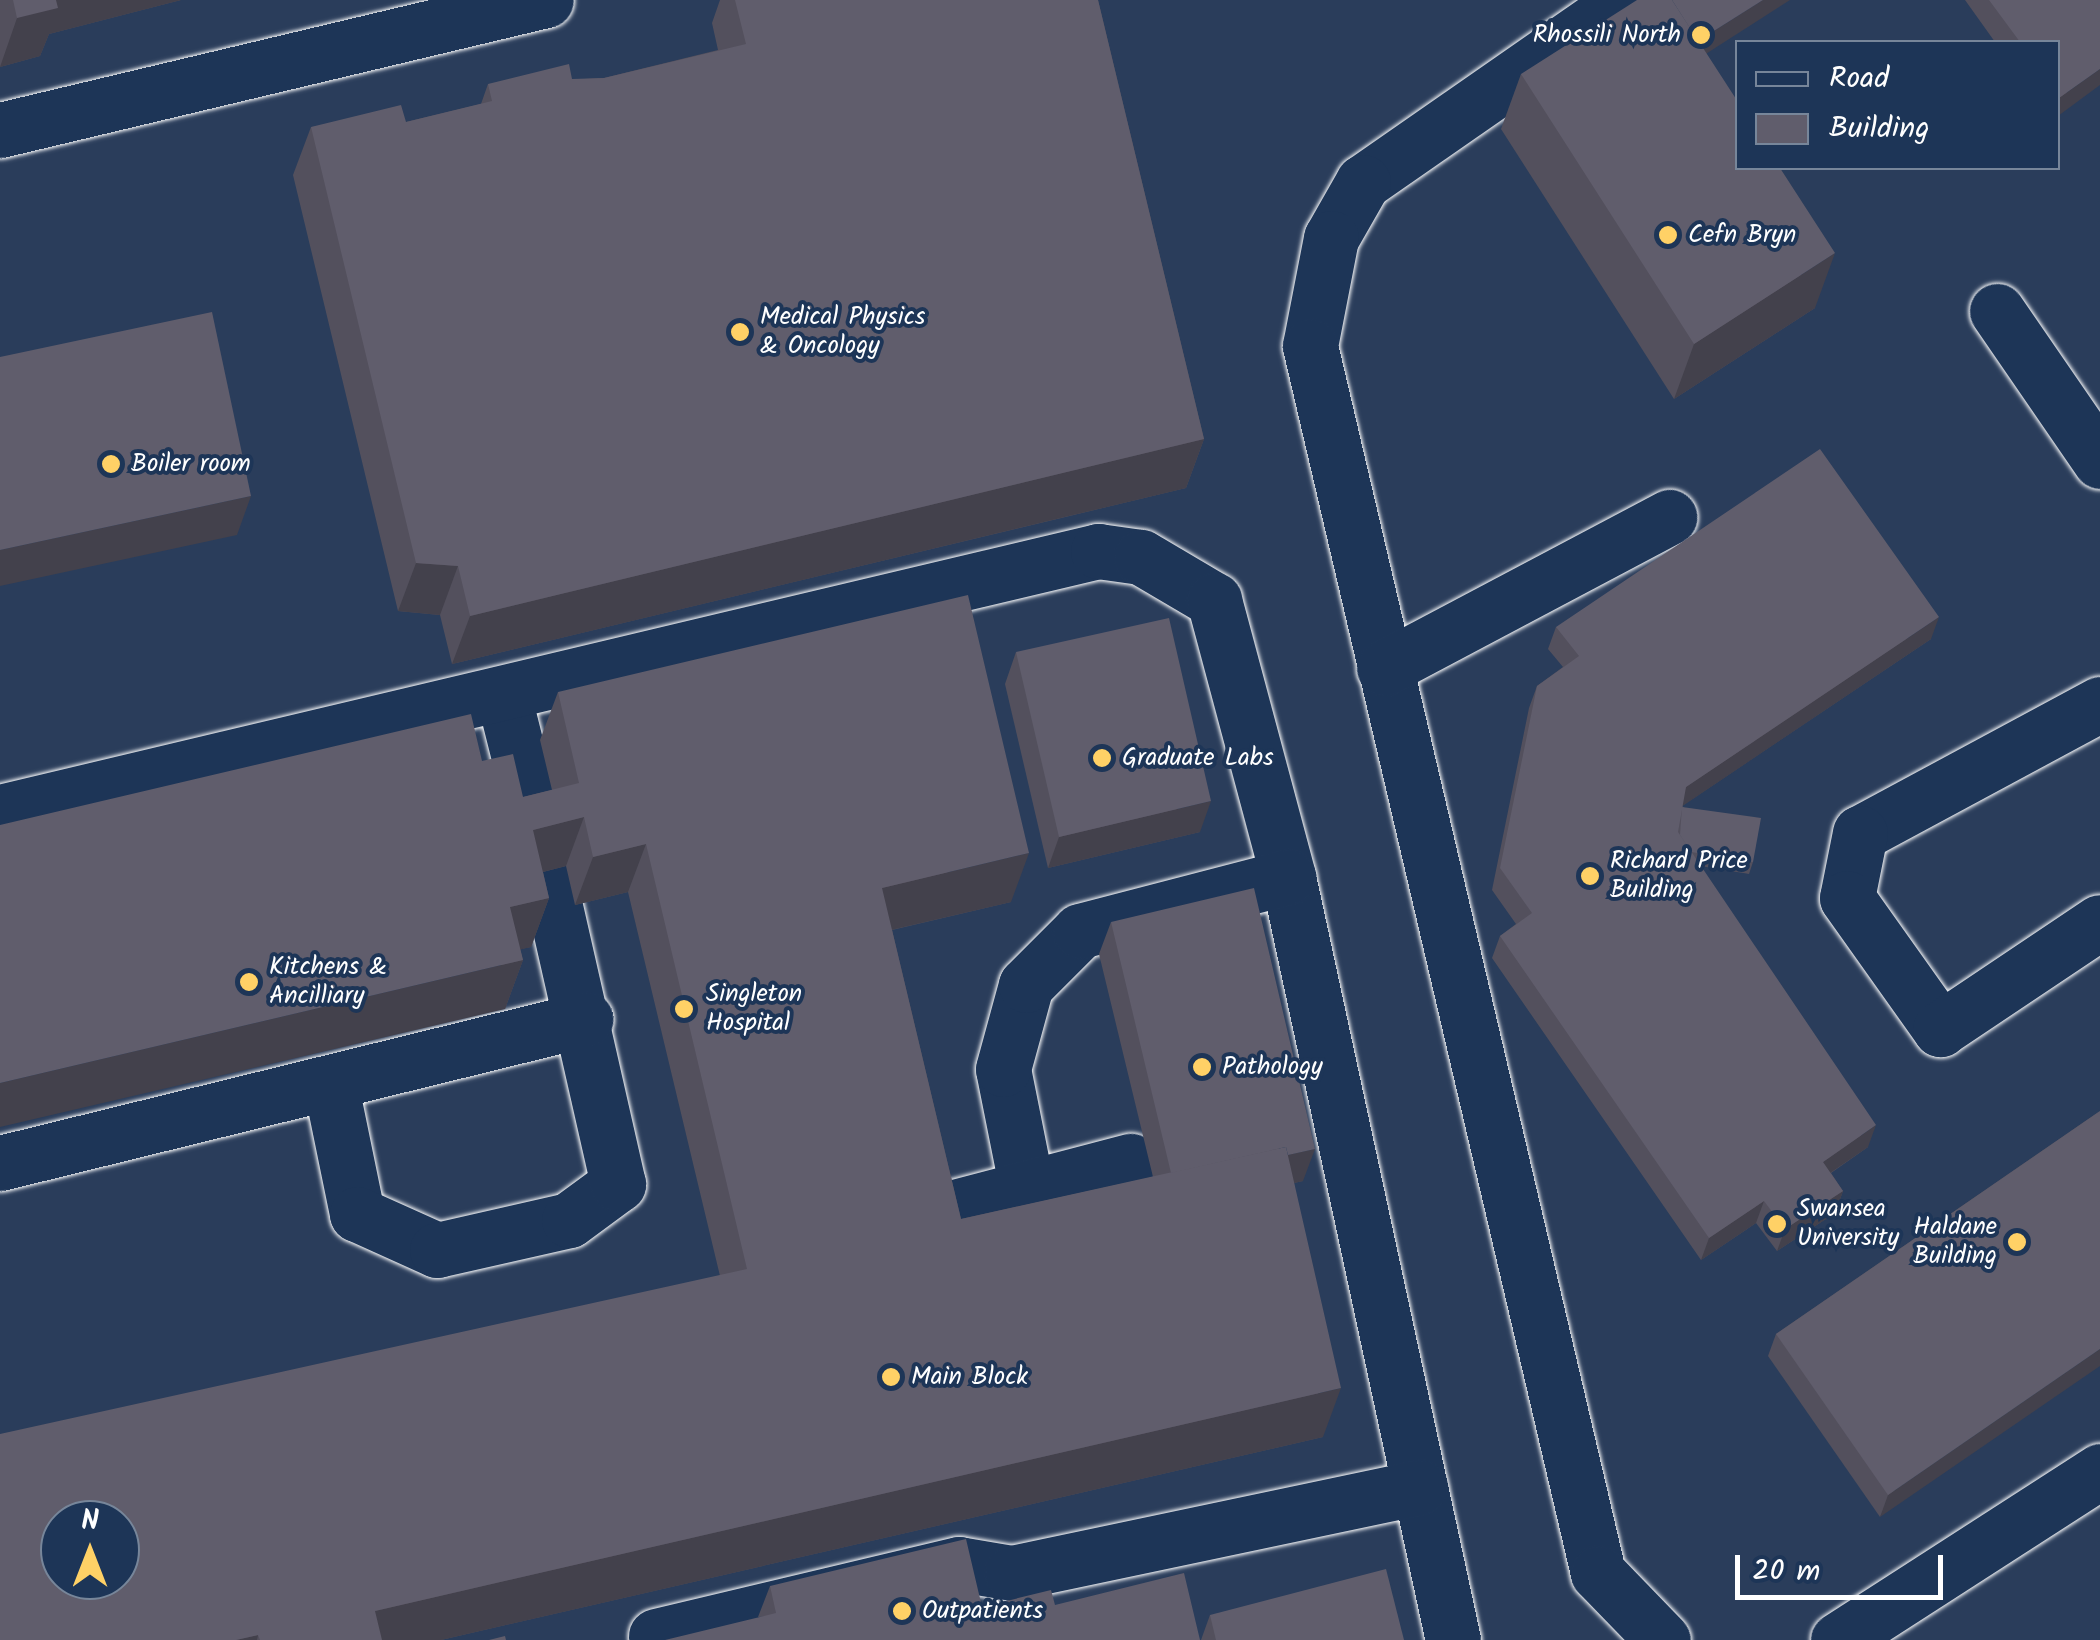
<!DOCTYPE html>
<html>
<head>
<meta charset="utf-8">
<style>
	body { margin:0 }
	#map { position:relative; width:2100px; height:1640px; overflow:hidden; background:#2a3d5b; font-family:Kalam,sans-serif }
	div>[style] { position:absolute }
	.roads { filter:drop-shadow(0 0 2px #fff) drop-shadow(0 0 2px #fff) }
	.minor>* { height:55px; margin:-27.5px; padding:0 27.5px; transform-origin:27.5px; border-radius:27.5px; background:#1d3557 }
	.wall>* { inset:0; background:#53505d }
	.shaded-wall>* { inset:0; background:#43414c }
	.building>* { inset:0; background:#605d6c }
	.dots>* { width:28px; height:28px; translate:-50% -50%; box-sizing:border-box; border:5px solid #1d3557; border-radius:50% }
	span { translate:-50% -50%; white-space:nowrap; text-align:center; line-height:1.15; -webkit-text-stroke:8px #1d3557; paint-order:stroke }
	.poi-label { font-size:25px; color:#fff }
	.right { translate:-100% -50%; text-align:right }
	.left { translate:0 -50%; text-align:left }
	.legend { position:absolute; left:1735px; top:40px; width:325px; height:130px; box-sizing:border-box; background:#1d3557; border:2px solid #77869a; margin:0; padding:12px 18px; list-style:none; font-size:30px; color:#fff }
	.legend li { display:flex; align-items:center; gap:20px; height:50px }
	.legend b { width:50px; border:2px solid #77869a }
	.north { position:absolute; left:40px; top:1500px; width:100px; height:100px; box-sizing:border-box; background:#1d3557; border:2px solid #77869a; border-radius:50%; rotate:0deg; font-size:28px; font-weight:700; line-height:40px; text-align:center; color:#fff }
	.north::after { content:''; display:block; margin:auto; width:35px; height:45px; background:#ffd166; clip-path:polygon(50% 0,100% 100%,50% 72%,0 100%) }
	.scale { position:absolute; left:1735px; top:1555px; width:208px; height:45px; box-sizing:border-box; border:5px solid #fff; border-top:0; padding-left:12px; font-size:30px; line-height:35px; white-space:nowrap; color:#fff; -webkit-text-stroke:8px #1d3557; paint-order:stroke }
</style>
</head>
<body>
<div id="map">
	<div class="roads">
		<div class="minor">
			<i style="left:1625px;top:0;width:319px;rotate:145.2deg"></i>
			<i style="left:1363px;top:182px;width:64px;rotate:119.7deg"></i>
			<i style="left:1331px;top:238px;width:110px;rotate:101deg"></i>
			<i style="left:1310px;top:346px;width:1260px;rotate:76.79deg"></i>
			<i style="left:1598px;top:1573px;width:93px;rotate:45.9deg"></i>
			<i style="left:0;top:130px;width:561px;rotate:-13.39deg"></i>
			<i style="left:1997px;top:311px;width:182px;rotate:55.5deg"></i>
			<i style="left:1384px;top:668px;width:323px;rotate:-27.9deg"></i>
			<i style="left:503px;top:694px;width:147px;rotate:75.9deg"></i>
			<i style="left:2100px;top:704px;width:272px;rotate:151.7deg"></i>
			<i style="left:1860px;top:833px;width:66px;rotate:101.3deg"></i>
			<i style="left:1847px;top:898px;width:161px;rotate:54.6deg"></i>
			<i style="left:1940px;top:1029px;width:192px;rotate:-33.8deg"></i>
			<i style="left:0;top:812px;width:1129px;rotate:-13.37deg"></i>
			<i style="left:1098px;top:551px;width:43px;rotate:7.9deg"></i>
			<i style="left:1141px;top:557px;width:85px;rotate:30.5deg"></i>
			<i style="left:1214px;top:600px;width:287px;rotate:75deg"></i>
			<i style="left:1288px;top:877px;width:781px;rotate:77.8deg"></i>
			<i style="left:331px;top:1087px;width:130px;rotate:78.4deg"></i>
			<i style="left:357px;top:1214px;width:88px;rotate:24.2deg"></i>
			<i style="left:437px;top:1250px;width:135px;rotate:-12.8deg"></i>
			<i style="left:569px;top:1220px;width:61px;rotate:-36.3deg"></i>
			<i style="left:618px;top:1184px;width:321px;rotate:-102.8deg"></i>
			<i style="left:0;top:1163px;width:603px;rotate:-13.81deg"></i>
			<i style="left:1026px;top:1184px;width:117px;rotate:-101.3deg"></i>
			<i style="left:1003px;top:1069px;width:87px;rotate:-74.7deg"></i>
			<i style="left:1026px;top:985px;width:76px;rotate:-45deg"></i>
			<i style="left:1080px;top:931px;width:215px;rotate:-14.6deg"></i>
			<i style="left:935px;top:1212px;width:202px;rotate:-14.7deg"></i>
			<i style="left:656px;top:1636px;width:311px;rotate:-13.4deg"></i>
			<i style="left:959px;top:1564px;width:54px;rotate:9.6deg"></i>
			<i style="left:1012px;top:1573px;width:417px;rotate:-11.9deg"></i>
			<i style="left:1838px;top:1640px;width:312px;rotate:-32.8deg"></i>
		</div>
	</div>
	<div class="wall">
		<i style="clip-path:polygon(0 0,181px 0,49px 34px,40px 56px,0 67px)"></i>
		<i style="clip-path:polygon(720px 0,1098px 0,1204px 439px,1186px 488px,452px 664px,440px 615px,398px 611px,293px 175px,311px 127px,406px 122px,481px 104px,488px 84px,604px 78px,718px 50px,712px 23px)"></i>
		<i style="clip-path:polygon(1965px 0,2100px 0,2058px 116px,2058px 42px,1995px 42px)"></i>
		<i style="clip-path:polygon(1706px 53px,1815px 308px,1674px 399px,1501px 129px,1521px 74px)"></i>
		<i style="clip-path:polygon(1556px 627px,1931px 639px,1682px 806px,1753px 862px,1749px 874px,1700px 866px,1868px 1147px,1831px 1173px,1843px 1191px,1835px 1213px,1777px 1251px,1756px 1223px,1701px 1260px,1492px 958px,1500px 936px,1516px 924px,1492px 890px,1529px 708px,1537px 686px,1563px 667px,1548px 649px)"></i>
		<i style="clip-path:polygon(1016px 652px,1200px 832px,1048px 868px,1005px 684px)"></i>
		<i style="clip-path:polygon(558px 692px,1011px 902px,892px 930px,961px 1219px,1153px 1177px,1099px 954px,1111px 922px,1303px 1181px,1294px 1183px,1323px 1437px,441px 1640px,0 1640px,720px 1276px,628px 892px,575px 905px,566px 866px,543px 872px,549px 898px,531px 947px,520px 949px,523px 960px,505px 1009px,482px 761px,523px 797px,552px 790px,540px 740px)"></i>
		<i style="clip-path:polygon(2100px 1111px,1880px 1517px,1768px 1356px,1776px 1334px)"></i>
		<i style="clip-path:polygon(770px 1586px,982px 1607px,1055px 1605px,758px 1617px)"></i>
		<i style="clip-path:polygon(1210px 1615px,1404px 1640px,1201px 1640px)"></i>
	</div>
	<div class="shaded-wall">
		<i style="clip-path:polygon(49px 0,181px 0,49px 34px,40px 56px,0 67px,17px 18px)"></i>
		<i style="clip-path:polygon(1763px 0,1790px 0,1687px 66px,1695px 43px)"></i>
		<i style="clip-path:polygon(2100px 69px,2100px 85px,2058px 116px,2058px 103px,2059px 98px)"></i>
		<i style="clip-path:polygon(1835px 253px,1815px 308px,1674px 399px,1694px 344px)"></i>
		<i style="clip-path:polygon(1204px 439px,1186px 488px,452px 664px,470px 616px)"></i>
		<i style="clip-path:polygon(251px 496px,237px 535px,0 586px,0 550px)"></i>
		<i style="clip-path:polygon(416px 563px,458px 566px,440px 615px,398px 611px)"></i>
		<i style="clip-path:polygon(1939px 617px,1931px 639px,1678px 809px,1686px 787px)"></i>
		<i style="clip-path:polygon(1211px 801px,1200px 832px,1048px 868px,1059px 837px)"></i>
		<i style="clip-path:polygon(584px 817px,566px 866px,515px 879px,533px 830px)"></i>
		<i style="clip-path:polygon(646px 844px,628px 892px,575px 905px,593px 857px)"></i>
		<i style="clip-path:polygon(1029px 853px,1011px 902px,865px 936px,882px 888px)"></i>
		<i style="clip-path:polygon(549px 898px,531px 947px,493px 956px,510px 907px)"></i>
		<i style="clip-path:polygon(523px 960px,505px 1009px,0 1127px,0 1083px)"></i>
		<i style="clip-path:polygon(1876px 1125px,1868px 1147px,1814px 1184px,1823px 1162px)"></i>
		<i style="clip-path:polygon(1315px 1149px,1303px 1181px,1161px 1212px,1173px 1180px)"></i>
		<i style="clip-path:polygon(1843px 1191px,1835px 1213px,1777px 1251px,1785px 1229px)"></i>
		<i style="clip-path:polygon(1764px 1201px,1756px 1223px,1701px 1260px,1709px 1238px)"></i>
		<i style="clip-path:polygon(2100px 1349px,2100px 1366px,1880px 1517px,1888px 1495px)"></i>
		<i style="clip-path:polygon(1341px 1388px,1323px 1437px,441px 1640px,364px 1640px,375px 1611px)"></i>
		<i style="clip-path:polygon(258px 1635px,257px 1640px,236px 1640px)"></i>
	</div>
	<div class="building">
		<i style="clip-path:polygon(13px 0,56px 0,58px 8px,17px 18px)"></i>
		<i style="clip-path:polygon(735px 0,1098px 0,1204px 439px,470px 616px,458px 566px,416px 563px,311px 127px,401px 105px,406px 122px,492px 101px,488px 84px,569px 64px,572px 79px,604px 78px,746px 44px)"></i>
		<i style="clip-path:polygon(1637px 0,1672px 0,1738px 102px,1738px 168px,1780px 168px,1835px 253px,1694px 344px,1521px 74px)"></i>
		<i style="clip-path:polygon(1672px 0,1763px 0,1698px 41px)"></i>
		<i style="clip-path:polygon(1989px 0,2100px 0,2100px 69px,2059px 98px,2058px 95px,2058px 42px,2020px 42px)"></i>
		<i style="clip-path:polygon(212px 312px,251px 496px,0 550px,0 357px)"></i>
		<i style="clip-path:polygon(1820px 449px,1939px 617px,1686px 787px,1678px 832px,1876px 1125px,1823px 1162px,1843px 1191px,1785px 1229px,1764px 1201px,1709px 1238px,1500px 936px,1532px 913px,1500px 868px,1537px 686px,1579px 656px,1556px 627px)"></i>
		<i style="clip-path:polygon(evenodd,968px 595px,1029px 853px,882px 888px,961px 1219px,1286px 1147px,1341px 1388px,375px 1611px,382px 1640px,260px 1640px,258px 1635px,236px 1640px,0 1640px,0 1434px,747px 1269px,646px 844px,593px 857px,584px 817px,533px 830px,549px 898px,510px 907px,523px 960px,0 1083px,0 825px,471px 714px,482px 761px,513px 754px,523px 797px,579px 783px,558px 692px,968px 595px,60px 1520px,120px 1520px,120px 1580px,60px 1580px,60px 1520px)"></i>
		<i style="clip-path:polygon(1169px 618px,1211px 801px,1059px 837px,1016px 652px)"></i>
		<i style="clip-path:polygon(1682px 807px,1761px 818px,1753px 862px,1691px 852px,1680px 835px)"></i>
		<i style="clip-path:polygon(1254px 888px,1315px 1149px,1288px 1155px,1286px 1147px,1171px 1173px,1111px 922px)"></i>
		<i style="clip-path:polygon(2100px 1111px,2100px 1349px,1888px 1495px,1776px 1334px)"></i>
		<i style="clip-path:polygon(966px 1539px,982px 1607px,1051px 1590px,1055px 1605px,1184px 1573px,1200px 1640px,665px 1640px,776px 1613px,770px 1586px)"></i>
		<i style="clip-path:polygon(1386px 1569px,1404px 1640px,1216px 1640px,1210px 1615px)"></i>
		<i style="clip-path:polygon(505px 1636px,506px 1640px,489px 1640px)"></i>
	</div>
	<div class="dots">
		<i style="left:1701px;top:35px;background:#ffd166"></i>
		<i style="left:1668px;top:235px;background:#ffd166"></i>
		<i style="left:740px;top:332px;background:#ffd166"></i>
		<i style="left:111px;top:464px;background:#ffd166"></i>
		<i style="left:1102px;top:758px;background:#ffd166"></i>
		<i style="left:1590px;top:876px;background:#ffd166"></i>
		<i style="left:249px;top:982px;background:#ffd166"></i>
		<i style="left:684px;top:1009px;background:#ffd166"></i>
		<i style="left:1202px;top:1067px;background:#ffd166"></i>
		<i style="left:1777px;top:1224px;background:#ffd166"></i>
		<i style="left:2017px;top:1242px;background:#ffd166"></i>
		<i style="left:891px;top:1377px;background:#ffd166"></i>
		<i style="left:902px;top:1611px;background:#ffd166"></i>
	</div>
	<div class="poi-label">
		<span class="right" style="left:1681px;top:35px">Rhossili North</span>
		<span class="left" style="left:1688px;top:235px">Cefn Bryn</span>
		<span class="left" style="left:760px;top:332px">Medical Physics<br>&amp; Oncology</span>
		<span class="left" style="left:131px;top:464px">Boiler room</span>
		<span class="left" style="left:1122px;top:758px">Graduate Labs</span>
		<span class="left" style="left:1610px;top:876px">Richard Price<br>Building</span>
		<span class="left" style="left:269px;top:982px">Kitchens &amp;<br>Ancilliary</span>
		<span class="left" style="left:706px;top:1009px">Singleton<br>Hospital</span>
		<span class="left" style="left:1222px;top:1067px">Pathology</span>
		<span class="left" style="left:1797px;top:1224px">Swansea<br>University</span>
		<span class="right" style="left:1997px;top:1242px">Haldane<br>Building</span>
		<span class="left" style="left:911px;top:1377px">Main Block</span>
		<span class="left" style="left:922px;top:1611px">Outpatients</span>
	</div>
	<ul class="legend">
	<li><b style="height:12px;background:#1d3557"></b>Road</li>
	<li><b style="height:28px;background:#605d6c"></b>Building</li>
	</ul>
	<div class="north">N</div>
	<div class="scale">20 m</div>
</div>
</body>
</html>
